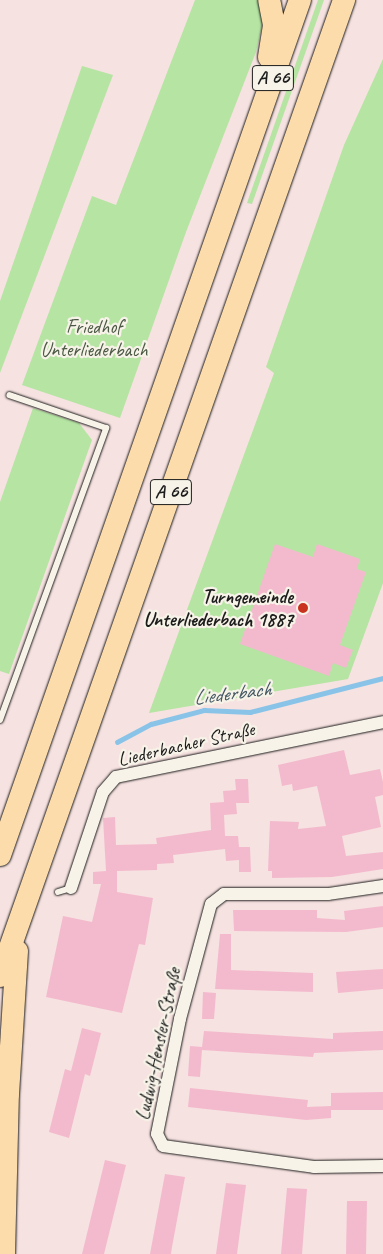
<!DOCTYPE html>
<html>
<head>
<meta charset="utf-8">
<style>
	body { margin:0 }
	#map { position:relative; width:383px; height:1254px; overflow:hidden; background:#f6e2e0; font-family:Caveat,sans-serif }
	div>[style] { position:absolute }
	.green>* { inset:0; background:#b5e4a3 }
	.stream>* { height:4.5px; margin:-2.25px; padding:0 2.25px; transform-origin:2.25px; border-radius:2.25px; background:#89c4e8 }
	.building>* { inset:0; background:#f3bace }
	.roads { filter:drop-shadow(0 0 1px #1c1c1c) drop-shadow(0 0 1px #1c1c1c) }
	.lane>* { height:6px; margin:-3px; padding:0 3px; transform-origin:3px; border-radius:3px; background:#f7f3e8 }
	.street>* { height:12px; margin:-6px; padding:0 6px; transform-origin:6px; border-radius:6px; background:#f7f3e8 }
	.highway>* { height:22px; margin:-11px; padding:0 11px; transform-origin:11px; border-radius:11px; background:#fddcac }
	.dots>* { width:14px; height:14px; translate:-50% -50%; box-sizing:border-box; border:2px solid #f7f3e8; border-radius:50% }
	span { translate:-50% -50%; white-space:nowrap; text-align:center; line-height:1.15; -webkit-text-stroke:4.5px #f7f3e8; paint-order:stroke }
	.shield-label span { padding:1px 4px; background:#f7f3e8; border:1px solid; border-radius:4px; -webkit-text-stroke-width:0 }
	.shield-label { font-size:19px; color:#1c1c1c; font-weight:700 }
	.park-label { font-size:20px; color:#4a5844 }
	.poi-label { font-size:20px; color:#1c1c1c; font-weight:700 }
	.right { translate:-100% -50%; text-align:right }
	.street-label { font-size:20px; color:#1c1c1c }
	.water-label { font-size:21px; color:#425763; font-style:italic }
</style>
</head>
<body>
<div id="map">
	<div class="green">
		<i style="clip-path:polygon(195px 0,260px 0,264px 18px,256px 52px,186px 232px,120px 418px,22px 385px,92px 196px,116px 205px)"></i>
		<i style="clip-path:polygon(318px 0,324px 0,252px 204px,247px 203px)"></i>
		<i style="clip-path:polygon(383px 59px,383px 583px,348px 679px,149px 713px,274px 373px,266px 367px,344px 145px)"></i>
		<i style="clip-path:polygon(82px 66px,113px 75px,0 373px,0 301px)"></i>
		<i style="clip-path:polygon(33px 408px,79px 423px,92px 440px,9px 674px,0 671px,0 502px)"></i>
	</div>
	<div class="stream">
		<i style="left:117px;top:742px;width:38px;rotate:-28deg"></i>
		<i style="left:151px;top:724px;width:55px;rotate:-14.8deg"></i>
		<i style="left:204px;top:710px;width:46px;rotate:2.5deg"></i>
		<i style="left:250px;top:712px;width:137px;rotate:-14.3deg"></i>
	</div>
	<div class="building">
		<i style="clip-path:polygon(275px 544px,313px 557px,317px 544px,360px 559px,357px 569px,366px 572px,340px 645px,353px 650px,346px 668px,333px 663px,329px 676px,240px 644px)"></i>
		<i style="clip-path:polygon(344px 750px,350px 775px,380px 769px,383px 782px,383px 795px,375px 797px,381px 827px,342px 836px,346px 856px,383px 852px,383px 869px,332px 877px,272px 878px,272px 871px,268px 871px,270px 821px,299px 822px,298px 829px,326px 826px,317px 786px,293px 791px,292px 784px,282px 786px,278px 765px)"></i>
		<i style="clip-path:polygon(235px 779px,248px 779px,249px 803px,236px 803px,237px 814px,224px 815px,225px 836px,238px 836px,239px 847px,250px 847px,251px 872px,239px 872px,239px 860px,226px 861px,225px 849px,173px 855px,174px 863px,157px 864px,157px 870px,117px 871px,117px 892px,153px 898px,145px 945px,139px 944px,122px 1013px,46px 997px,63px 916px,92px 922px,101px 884px,93px 884px,93px 872px,106px 871px,103px 818px,115px 817px,116px 845px,157px 844px,156px 838px,211px 830px,210px 803px,224px 802px,223px 791px,236px 790px)"></i>
		<i style="clip-path:polygon(383px 906px,383px 927px,346px 932px,234px 931px,233px 910px,317px 910px,317px 918px,345px 920px,344px 911px)"></i>
		<i style="clip-path:polygon(220px 934px,231px 934px,231px 970px,313px 973px,313px 992px,215px 989px)"></i>
		<i style="clip-path:polygon(383px 969px,383px 989px,338px 993px,336px 972px)"></i>
		<i style="clip-path:polygon(203px 992px,216px 993px,214px 1019px,202px 1019px)"></i>
		<i style="clip-path:polygon(82px 1028px,101px 1033px,90px 1076px,85px 1074px,69px 1138px,49px 1132px,65px 1069px,71px 1071px)"></i>
		<i style="clip-path:polygon(204px 1031px,333px 1039px,333px 1033px,383px 1031px,383px 1050px,314px 1053px,313px 1057px,202px 1050px,200px 1077px,188px 1076px,190px 1046px,202px 1047px)"></i>
		<i style="clip-path:polygon(190px 1088px,308px 1100px,307px 1107px,331px 1106px,331px 1093px,383px 1092px,383px 1110px,331px 1110px,331px 1118px,306px 1120px,188px 1107px)"></i>
		<i style="clip-path:polygon(105px 1160px,126px 1165px,104px 1254px,82px 1254px)"></i>
		<i style="clip-path:polygon(165px 1174px,185px 1177px,172px 1247px,171px 1254px,150px 1254px)"></i>
		<i style="clip-path:polygon(226px 1183px,246px 1185px,237px 1254px,216px 1254px)"></i>
		<i style="clip-path:polygon(287px 1188px,307px 1189px,302px 1254px,281px 1254px)"></i>
		<i style="clip-path:polygon(347px 1201px,367px 1201px,366px 1254px,346px 1254px)"></i>
	</div>
	<div class="roads">
		<div class="lane">
			<i style="left:0;top:720px;width:311px;rotate:-70deg"></i>
			<i style="left:106px;top:428px;width:102px;rotate:-161.2deg"></i>
			<i style="left:58px;top:892px;width:14px;rotate:-17deg"></i>
		</div>
		<div class="street">
			<i style="left:383px;top:886px;width:56px;rotate:171.7deg"></i>
			<i style="left:328px;top:894px;width:104px;rotate:180deg"></i>
			<i style="left:224px;top:894px;width:16px;rotate:142deg"></i>
			<i style="left:211px;top:904px;width:119px;rotate:105.1deg"></i>
			<i style="left:180px;top:1019px;width:117px;rotate:101.3deg"></i>
			<i style="left:157px;top:1134px;width:13px;rotate:63deg"></i>
			<i style="left:163px;top:1146px;width:152px;rotate:7.9deg"></i>
			<i style="left:314px;top:1167px;width:69px;rotate:-0.8deg"></i>
			<i style="left:71px;top:888px;width:101px;rotate:-71.6deg"></i>
			<i style="left:103px;top:792px;width:20px;rotate:-49deg"></i>
			<i style="left:116px;top:777px;width:273px;rotate:-11.6deg"></i>
		</div>
		<div class="highway">
			<i style="left:269px;top:57px;width:32px;rotate:-81deg"></i>
			<i style="left:274px;top:25px;width:25px;rotate:-101deg"></i>
			<i style="left:0;top:855px;width:906px;rotate:-70.67deg"></i>
			<i style="left:0;top:976px;width:1035px;rotate:-70.58deg"></i>
			<i style="left:4px;top:1254px;width:160px;rotate:-88.6deg"></i>
			<i style="left:8px;top:1094px;width:143px;rotate:-86.4deg"></i>
		</div>
	</div>
	<div class="dots">
		<i style="left:303px;top:608px;background:#c8321e"></i>
	</div>
	<div class="shield-label">
		<span style="left:273px;top:78px">A 66</span>
		<span style="left:171px;top:492px">A 66</span>
	</div>
	<div class="park-label">
		<span style="left:94px;top:338px">Friedhof<br>Unterliederbach</span>
	</div>
	<div class="poi-label">
		<span class="right" style="left:293px;top:608px">Turngemeinde<br>Unterliederbach 1887</span>
	</div>
	<div class="street-label">
		<span style="left:186px;top:744px;rotate:-13deg">Liederbacher Straße</span>
		<span style="left:158px;top:1044px;rotate:-78deg">Ludwig-Hensler-Straße</span>
	</div>
	<div class="water-label">
		<span style="left:232px;top:693px;rotate:-7deg">Liederbach</span>
	</div>
</div>
</body>
</html>
